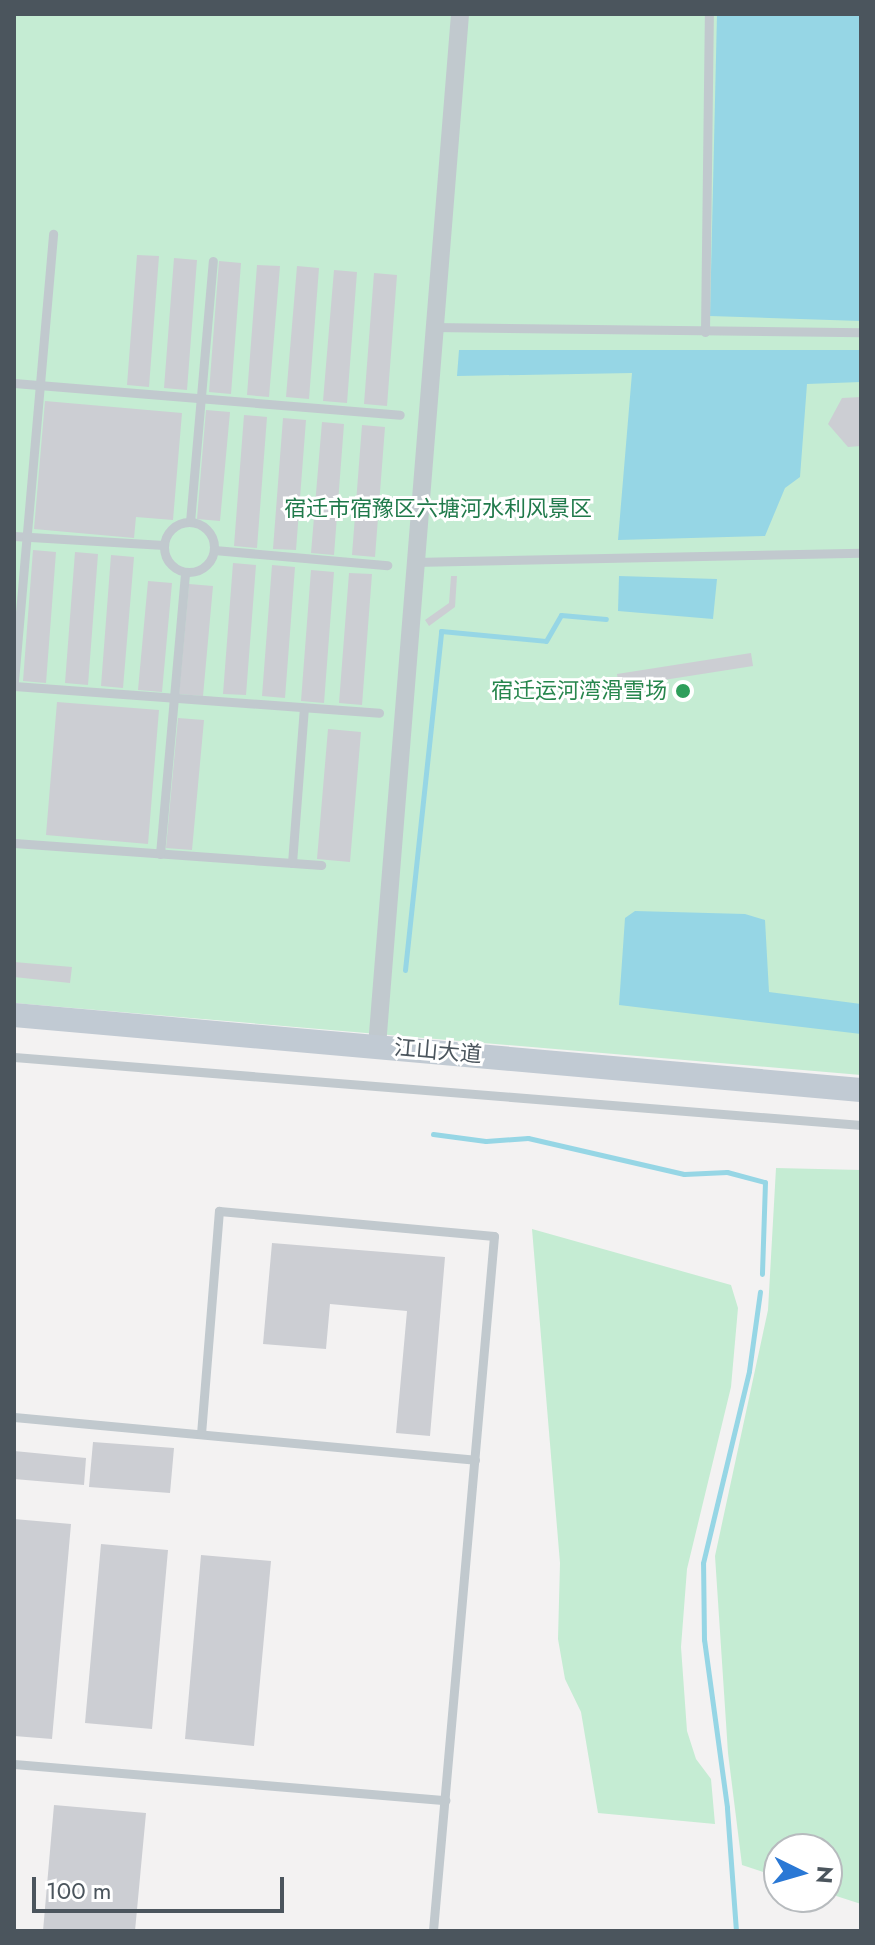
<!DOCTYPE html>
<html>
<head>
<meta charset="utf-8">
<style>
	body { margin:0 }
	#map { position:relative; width:875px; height:1945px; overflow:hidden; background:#f3f2f2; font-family:Jost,"Noto Sans SC",sans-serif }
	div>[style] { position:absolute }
	.green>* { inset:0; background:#c5ecd3 }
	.water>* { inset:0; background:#96d6e5 }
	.stream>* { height:5px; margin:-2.5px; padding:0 2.5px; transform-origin:2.5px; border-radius:2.5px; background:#96d6e5 }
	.building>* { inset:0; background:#ccced3 }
	.lane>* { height:9px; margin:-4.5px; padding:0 4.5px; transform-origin:4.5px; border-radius:4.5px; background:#c1c9ce }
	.lane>.ring { margin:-4.5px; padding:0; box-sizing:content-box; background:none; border:9px solid #c1c9ce; border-radius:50% }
	.street>* { height:18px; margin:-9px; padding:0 9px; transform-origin:9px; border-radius:9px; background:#c1c9ce }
	.secondary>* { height:24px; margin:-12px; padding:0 12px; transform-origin:12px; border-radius:12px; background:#c1cad3 }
	.dots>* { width:22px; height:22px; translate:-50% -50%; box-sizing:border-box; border:4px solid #fff; border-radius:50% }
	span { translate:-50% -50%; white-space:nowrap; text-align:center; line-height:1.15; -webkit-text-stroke:6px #fff; paint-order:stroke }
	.park-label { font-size:22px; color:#207a4b }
	.leisure-label { font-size:22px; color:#27864d }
	.right { translate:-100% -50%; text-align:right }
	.street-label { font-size:22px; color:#4b555d }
	.frame { position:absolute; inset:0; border:16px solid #4b555d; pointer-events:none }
	.north { position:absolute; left:763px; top:1833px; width:80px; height:80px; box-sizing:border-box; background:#fff; border:2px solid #b7bbbe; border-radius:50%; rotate:95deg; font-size:22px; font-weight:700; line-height:32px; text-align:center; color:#4b555d }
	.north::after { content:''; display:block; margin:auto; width:28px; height:36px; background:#2a78d5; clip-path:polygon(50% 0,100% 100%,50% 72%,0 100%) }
	.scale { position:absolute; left:32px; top:1877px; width:252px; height:36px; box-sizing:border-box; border:4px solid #4b555d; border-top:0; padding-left:10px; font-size:24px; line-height:28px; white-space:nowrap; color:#4b555d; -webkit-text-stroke:6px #fff; paint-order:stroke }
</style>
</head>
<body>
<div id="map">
	<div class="green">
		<i style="clip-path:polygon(14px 14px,861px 14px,861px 1075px,14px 1003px)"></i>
		<i style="clip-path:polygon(776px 1168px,861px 1170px,861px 1904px,827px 1893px,827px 1849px,779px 1849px,779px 1877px,742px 1865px,728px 1753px,715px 1556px,768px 1310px)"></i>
		<i style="clip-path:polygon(532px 1229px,731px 1285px,738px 1308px,731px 1387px,687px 1569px,681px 1647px,687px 1731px,696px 1759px,711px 1779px,715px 1824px,598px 1813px,581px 1712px,565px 1679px,558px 1639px,560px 1563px)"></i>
	</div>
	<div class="water">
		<i style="clip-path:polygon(717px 14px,861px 14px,861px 321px,710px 316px)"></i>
		<i style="clip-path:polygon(459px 350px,861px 350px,861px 382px,807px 384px,800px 477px,785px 488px,765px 536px,618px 540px,632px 373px,457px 376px)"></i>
		<i style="clip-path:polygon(619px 576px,717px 579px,713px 619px,618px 611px)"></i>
		<i style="clip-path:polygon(635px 911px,745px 914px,765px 920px,769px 992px,861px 1004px,861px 1034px,619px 1005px,625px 918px)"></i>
	</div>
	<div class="stream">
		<i style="left:405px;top:970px;width:341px;rotate:-83.9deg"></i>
		<i style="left:441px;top:631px;width:105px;rotate:5.4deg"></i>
		<i style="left:546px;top:641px;width:30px;rotate:-60deg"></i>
		<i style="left:561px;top:615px;width:45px;rotate:5.1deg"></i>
		<i style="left:433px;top:1134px;width:53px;rotate:7.5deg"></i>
		<i style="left:486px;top:1141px;width:42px;rotate:-4.1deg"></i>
		<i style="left:528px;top:1138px;width:160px;rotate:13deg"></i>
		<i style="left:684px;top:1174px;width:43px;rotate:-2.7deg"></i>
		<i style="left:727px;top:1172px;width:39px;rotate:15deg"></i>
		<i style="left:765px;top:1182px;width:92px;rotate:91.9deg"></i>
		<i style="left:736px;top:1931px;width:124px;rotate:-94.2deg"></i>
		<i style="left:727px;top:1807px;width:169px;rotate:-97.8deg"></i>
		<i style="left:704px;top:1640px;width:77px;rotate:-90.7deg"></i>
		<i style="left:703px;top:1563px;width:197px;rotate:-76.5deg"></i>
		<i style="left:749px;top:1371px;width:80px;rotate:-82.1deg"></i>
	</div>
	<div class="building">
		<i style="clip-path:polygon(137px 255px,159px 256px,149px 387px,127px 385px)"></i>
		<i style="clip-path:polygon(174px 258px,197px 260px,187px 390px,164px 388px)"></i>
		<i style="clip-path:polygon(219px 261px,241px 263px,231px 394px,209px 392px)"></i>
		<i style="clip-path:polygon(257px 265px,280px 266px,269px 397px,247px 395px)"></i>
		<i style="clip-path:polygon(297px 266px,319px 268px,309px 399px,286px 397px)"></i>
		<i style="clip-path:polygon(334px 270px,357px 272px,347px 403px,323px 401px)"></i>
		<i style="clip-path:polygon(374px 273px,397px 275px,387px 406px,364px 404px)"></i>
		<i style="clip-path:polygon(861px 397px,861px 446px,848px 447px,828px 424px,842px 398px)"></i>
		<i style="clip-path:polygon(45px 401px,182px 413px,173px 520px,136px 517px,134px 538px,34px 529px)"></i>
		<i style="clip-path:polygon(206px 410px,230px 412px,220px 521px,197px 519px)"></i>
		<i style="clip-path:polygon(244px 415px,267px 417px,257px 548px,234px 546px)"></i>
		<i style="clip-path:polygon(283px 418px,306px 420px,296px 550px,273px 549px)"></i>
		<i style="clip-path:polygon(322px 422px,344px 424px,334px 555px,311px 553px)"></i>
		<i style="clip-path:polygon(362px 425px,385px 427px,375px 557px,352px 555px)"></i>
		<i style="clip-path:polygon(33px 550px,56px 552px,46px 683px,23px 681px)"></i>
		<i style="clip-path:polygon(75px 552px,98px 554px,88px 685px,65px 683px)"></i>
		<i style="clip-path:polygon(111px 555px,134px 557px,123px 688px,101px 686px)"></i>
		<i style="clip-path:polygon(233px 563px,256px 565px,246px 695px,223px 694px)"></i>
		<i style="clip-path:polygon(272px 565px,295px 567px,285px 698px,262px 696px)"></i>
		<i style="clip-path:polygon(311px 570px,334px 572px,324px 703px,301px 701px)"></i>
		<i style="clip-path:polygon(349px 573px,372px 574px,362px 705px,339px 703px)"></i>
		<i style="clip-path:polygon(451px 576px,457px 576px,455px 607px,429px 626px,425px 620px,449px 603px)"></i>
		<i style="clip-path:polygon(148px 581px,172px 583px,162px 692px,138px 690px)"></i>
		<i style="clip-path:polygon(189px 584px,213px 586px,203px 696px,179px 694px)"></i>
		<i style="clip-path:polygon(751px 653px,753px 666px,619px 687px,617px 674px)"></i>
		<i style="clip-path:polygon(57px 702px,159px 710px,148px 844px,46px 835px)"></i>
		<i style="clip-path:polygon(178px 718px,204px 720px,192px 850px,166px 848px)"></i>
		<i style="clip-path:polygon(328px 729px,361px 732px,350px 862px,317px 859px)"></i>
		<i style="clip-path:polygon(14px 962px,72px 967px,70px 983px,14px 977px)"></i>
		<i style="clip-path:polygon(272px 1243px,445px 1257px,430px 1436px,396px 1433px,407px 1311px,330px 1304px,326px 1349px,263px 1344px)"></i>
		<i style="clip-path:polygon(93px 1442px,174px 1448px,170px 1493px,89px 1487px)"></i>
		<i style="clip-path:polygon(14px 1451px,86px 1458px,84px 1485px,14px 1479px)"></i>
		<i style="clip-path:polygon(14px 1519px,71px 1524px,52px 1739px,14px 1736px)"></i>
		<i style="clip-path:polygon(101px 1544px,168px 1550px,152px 1729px,85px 1723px)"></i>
		<i style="clip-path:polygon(201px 1555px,271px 1561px,254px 1746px,185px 1739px)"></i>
		<i style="clip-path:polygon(54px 1805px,146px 1813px,135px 1931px,43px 1931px)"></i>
	</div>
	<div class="lane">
		<i style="left:433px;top:327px;width:428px;rotate:0.7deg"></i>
		<i style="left:705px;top:332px;width:318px;rotate:-89.3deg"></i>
		<i style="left:14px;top:383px;width:387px;rotate:4.7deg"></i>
		<i class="ring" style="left:164px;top:522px;width:41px;height:41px"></i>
		<i style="left:190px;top:522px;width:262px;rotate:-85deg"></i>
		<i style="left:14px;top:536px;width:150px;rotate:3.4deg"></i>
		<i style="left:214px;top:550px;width:174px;rotate:5deg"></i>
		<i style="left:414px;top:562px;width:447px;rotate:-1.2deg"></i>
		<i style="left:14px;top:681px;width:449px;rotate:-85deg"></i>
		<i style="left:14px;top:686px;width:366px;rotate:4.2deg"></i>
		<i style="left:14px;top:843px;width:308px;rotate:4.1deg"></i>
		<i style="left:160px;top:854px;width:283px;rotate:-84.9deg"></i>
		<i style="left:292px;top:863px;width:155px;rotate:-85.6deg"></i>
		<i style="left:14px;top:1057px;width:850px;rotate:4.59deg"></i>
		<i style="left:14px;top:1417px;width:463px;rotate:5.3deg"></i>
		<i style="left:201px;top:1434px;width:224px;rotate:-85.4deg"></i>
		<i style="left:219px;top:1211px;width:276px;rotate:5.2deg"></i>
		<i style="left:494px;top:1236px;width:698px;rotate:95.02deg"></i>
		<i style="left:14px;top:1764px;width:433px;rotate:4.8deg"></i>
	</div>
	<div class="street">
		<i style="left:377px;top:1046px;width:1035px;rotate:-85.4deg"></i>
	</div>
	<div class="secondary">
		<i style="left:14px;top:1015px;width:850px;rotate:5.06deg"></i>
	</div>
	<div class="dots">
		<i style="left:683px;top:691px;background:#2e9e5b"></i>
	</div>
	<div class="park-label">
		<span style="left:438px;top:509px">宿迁市宿豫区六塘河水利风景区</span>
	</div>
	<div class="leisure-label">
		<span class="right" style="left:667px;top:691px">宿迁运河湾滑雪场</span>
	</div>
	<div class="street-label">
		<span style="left:438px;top:1051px;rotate:5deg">江山大道</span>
	</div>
	<div class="frame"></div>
	<div class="north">N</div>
	<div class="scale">100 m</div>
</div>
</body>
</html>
